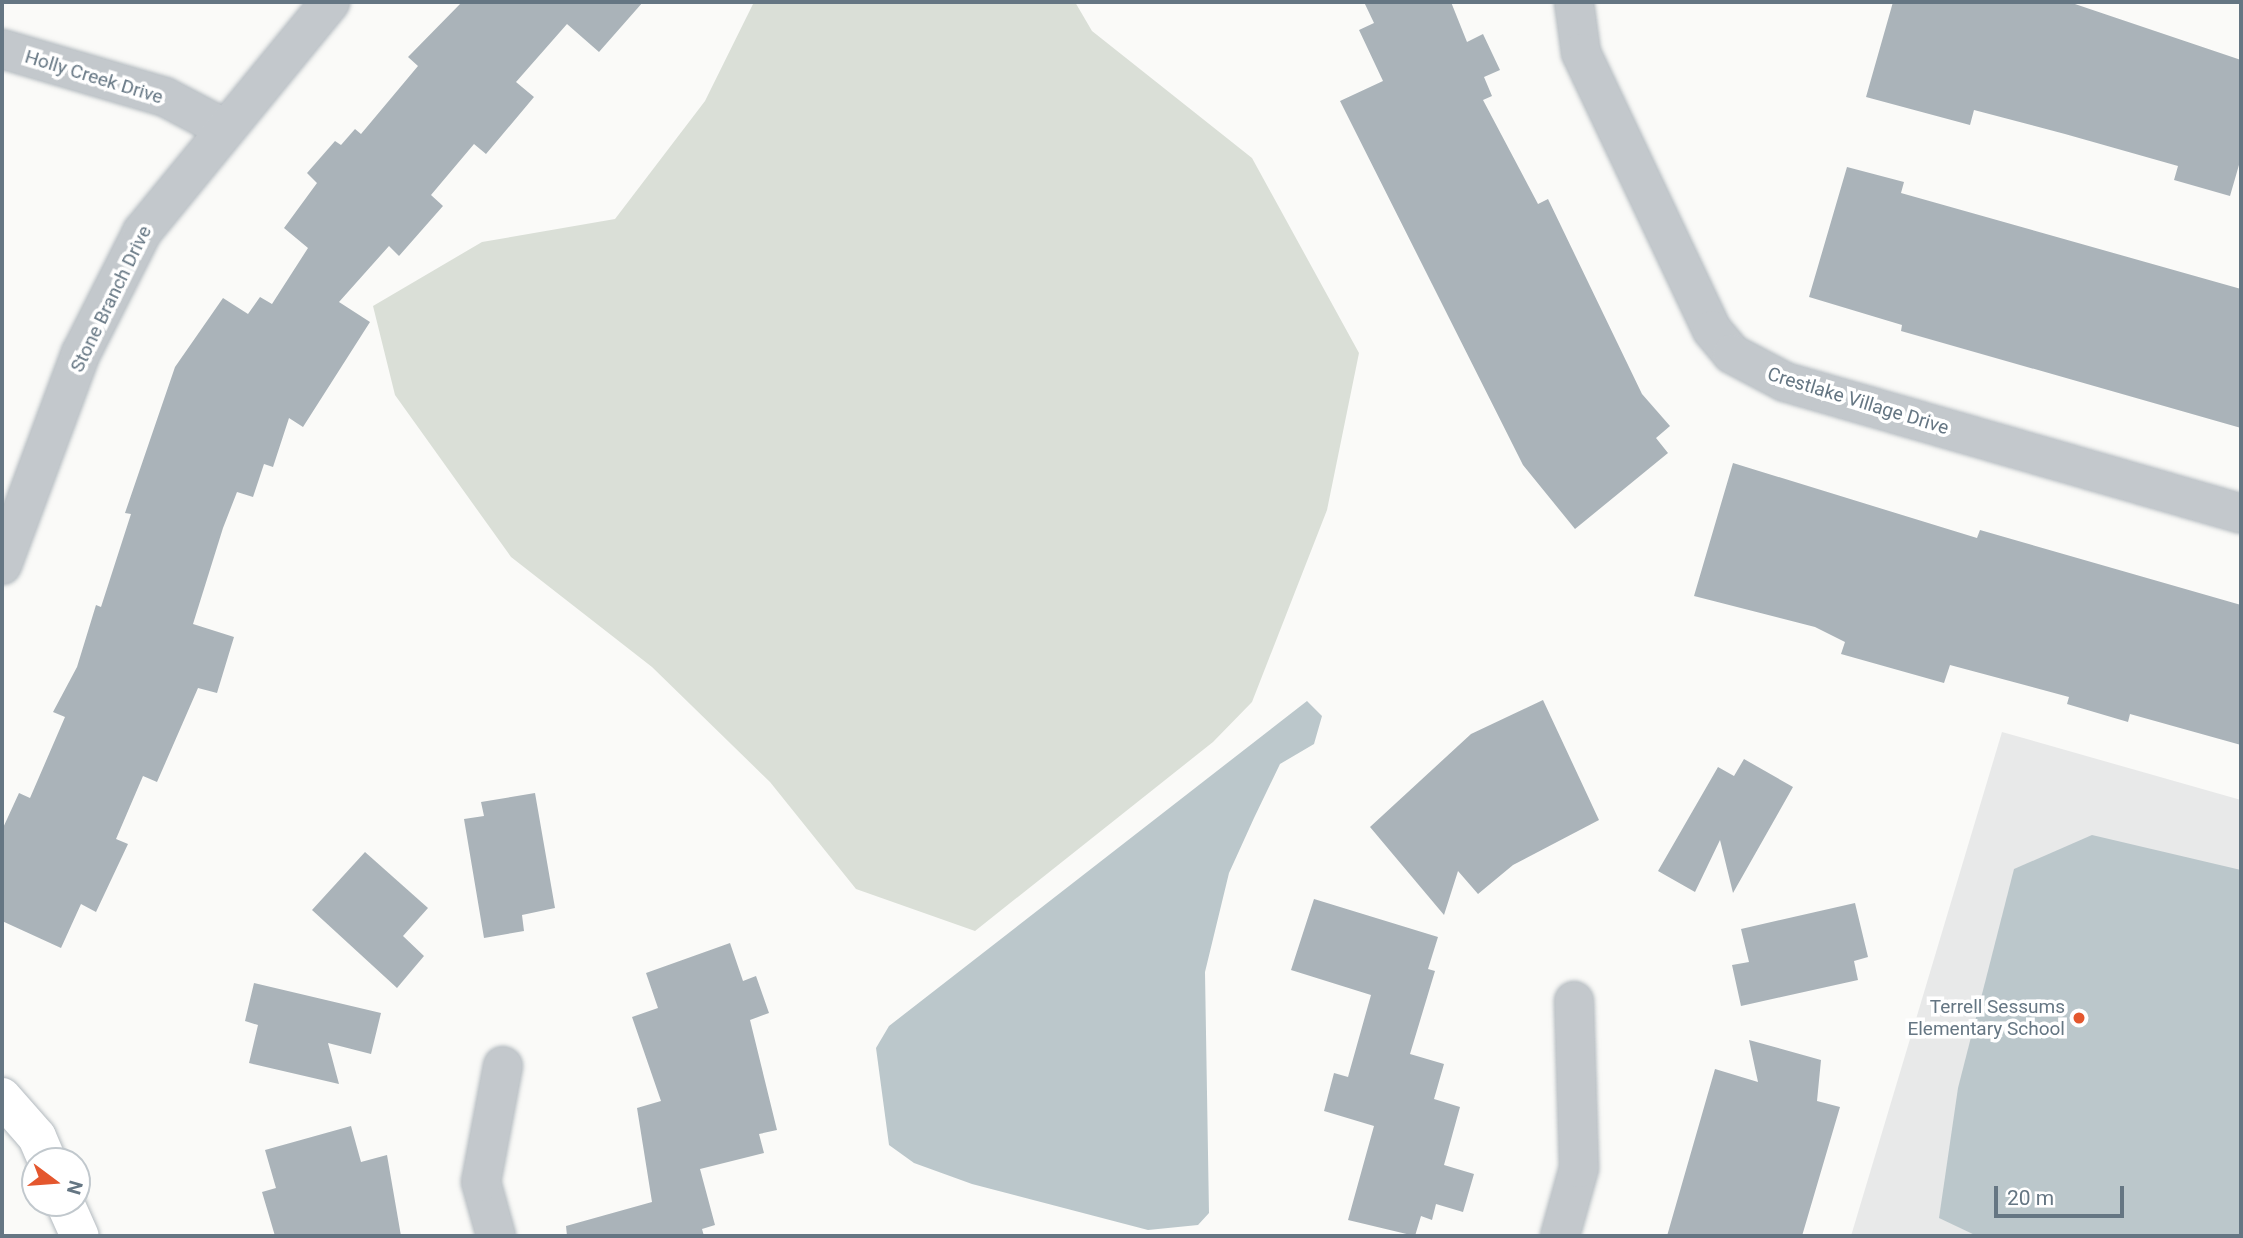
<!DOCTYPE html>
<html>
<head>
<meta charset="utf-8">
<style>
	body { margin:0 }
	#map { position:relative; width:2243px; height:1238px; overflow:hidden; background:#fafaf8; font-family:Roboto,sans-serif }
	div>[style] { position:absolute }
	.built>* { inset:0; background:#e8e9e9 }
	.green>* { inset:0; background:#dadfd7 }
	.water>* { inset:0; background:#bbc7cb }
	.building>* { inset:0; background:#aab3b9 }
	.roads { filter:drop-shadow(0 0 2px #b3babf) drop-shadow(0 0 2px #b3babf) }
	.street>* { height:38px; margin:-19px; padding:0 19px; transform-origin:19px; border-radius:19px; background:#c3c8cc }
	.secondary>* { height:38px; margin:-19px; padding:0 19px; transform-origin:19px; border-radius:19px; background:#fff }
	.dots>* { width:19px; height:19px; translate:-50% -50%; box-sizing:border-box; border:4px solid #fff; border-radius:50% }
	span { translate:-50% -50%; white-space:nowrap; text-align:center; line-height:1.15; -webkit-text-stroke:7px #fff; paint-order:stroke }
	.street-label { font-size:19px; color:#657683 }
	.poi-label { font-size:19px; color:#657683 }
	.right { translate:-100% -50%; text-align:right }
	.frame { position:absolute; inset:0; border:4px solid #657683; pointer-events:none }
	.north { position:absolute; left:21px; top:1147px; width:70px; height:70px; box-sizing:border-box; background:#fff; border:2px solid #c1c8cd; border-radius:50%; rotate:106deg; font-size:19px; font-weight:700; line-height:28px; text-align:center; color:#657683 }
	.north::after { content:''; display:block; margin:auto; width:24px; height:32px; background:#e4572e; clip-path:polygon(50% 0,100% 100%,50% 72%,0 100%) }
	.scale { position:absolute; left:1994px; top:1186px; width:130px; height:32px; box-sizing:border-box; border:4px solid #657683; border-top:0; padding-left:9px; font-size:21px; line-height:24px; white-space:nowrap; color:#657683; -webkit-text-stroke:5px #fff; paint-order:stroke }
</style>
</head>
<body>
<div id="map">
	<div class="built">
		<i style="clip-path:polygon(2002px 732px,2241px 800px,2241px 1236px,1851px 1236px)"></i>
	</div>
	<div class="green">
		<i style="clip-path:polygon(754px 2px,1075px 2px,1092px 31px,1252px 158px,1359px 353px,1327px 510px,1252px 702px,1213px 742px,975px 931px,856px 889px,770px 782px,652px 667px,511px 557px,395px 395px,373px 306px,482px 242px,615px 219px,705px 101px)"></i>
	</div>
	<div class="water">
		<i style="clip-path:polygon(1307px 701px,1322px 716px,1314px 744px,1280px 764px,1254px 818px,1229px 873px,1205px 972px,1209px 1213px,1198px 1225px,1148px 1230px,972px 1184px,914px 1163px,889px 1145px,876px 1048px,889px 1026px)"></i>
		<i style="clip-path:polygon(2092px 835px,2241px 870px,2241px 1236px,1977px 1236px,1939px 1218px,1958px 1088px,2014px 869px)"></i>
	</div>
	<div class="building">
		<i style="clip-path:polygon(462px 2px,643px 2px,599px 52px,567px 24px,516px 82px,534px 97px,486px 154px,474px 144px,431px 195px,443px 206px,399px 256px,389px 246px,339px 302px,370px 322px,303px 427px,289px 418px,273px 467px,264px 464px,253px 497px,237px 492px,223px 528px,193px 624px,234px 637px,217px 693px,198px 688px,157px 782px,143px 776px,116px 839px,128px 844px,96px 912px,81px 904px,61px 948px,2px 921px,2px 830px,19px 793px,30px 798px,65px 717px,53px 712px,77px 667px,96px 605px,101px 607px,131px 514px,125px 513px,175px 367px,223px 298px,248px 314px,260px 297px,272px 304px,308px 248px,284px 228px,317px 183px,307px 173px,335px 141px,341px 145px,355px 129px,361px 134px,418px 66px,408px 57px)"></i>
		<i style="clip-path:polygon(1364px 2px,1451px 2px,1467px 42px,1483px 34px,1500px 70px,1484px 77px,1492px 96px,1483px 100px,1538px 204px,1548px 199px,1642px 394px,1670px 426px,1656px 438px,1668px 453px,1575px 529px,1523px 465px,1340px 101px,1383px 81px,1359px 30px,1374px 23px)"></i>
		<i style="clip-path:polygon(1893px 2px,2069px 2px,2241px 60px,2241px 158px,2230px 196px,2174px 180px,2178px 166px,2065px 134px,1974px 110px,1970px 125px,1866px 97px)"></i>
		<i style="clip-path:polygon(1847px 167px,1904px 182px,1901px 193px,2241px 289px,2241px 428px,1901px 331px,1902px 325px,1809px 297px)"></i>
		<i style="clip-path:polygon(1733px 463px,1977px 538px,1980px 530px,2241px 605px,2241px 745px,2130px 714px,2128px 722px,2067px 704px,2069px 697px,1950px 665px,1944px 683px,1841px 654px,1845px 642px,1815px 627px,1694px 596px)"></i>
		<i style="clip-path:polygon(1543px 700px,1599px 820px,1513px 865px,1478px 894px,1458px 871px,1444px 915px,1370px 827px,1471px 734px)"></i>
		<i style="clip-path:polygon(1744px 759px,1793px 787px,1733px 893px,1720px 840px,1695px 892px,1658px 871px,1718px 767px,1734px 776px)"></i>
		<i style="clip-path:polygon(535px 793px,555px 908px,522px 915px,524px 931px,484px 938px,464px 819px,484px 816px,481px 802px)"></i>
		<i style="clip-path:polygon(365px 852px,428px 908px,403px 936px,424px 956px,397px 988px,312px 910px)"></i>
		<i style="clip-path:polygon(1314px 899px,1438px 937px,1428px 969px,1435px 971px,1410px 1054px,1444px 1064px,1434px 1099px,1460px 1107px,1444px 1165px,1474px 1174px,1463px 1212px,1436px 1204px,1432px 1220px,1421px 1216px,1415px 1236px,1348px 1220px,1374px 1126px,1324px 1111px,1334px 1073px,1348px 1077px,1371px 995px,1291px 970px)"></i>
		<i style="clip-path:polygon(1855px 903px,1868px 957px,1854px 961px,1858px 980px,1741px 1006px,1732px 965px,1749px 962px,1741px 929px)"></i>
		<i style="clip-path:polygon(730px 943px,743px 981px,756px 976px,769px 1013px,750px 1020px,777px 1130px,759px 1134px,764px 1153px,700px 1169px,715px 1225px,702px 1229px,704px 1236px,567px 1236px,566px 1226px,652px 1202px,637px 1108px,661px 1101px,632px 1017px,658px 1008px,646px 973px)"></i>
		<i style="clip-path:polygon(254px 983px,381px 1013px,371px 1054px,328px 1043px,339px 1084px,249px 1063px,258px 1025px,245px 1021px)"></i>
		<i style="clip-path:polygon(1749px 1040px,1821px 1060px,1817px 1101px,1840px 1107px,1802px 1236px,1667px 1236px,1715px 1069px,1758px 1082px)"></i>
		<i style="clip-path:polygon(351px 1126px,361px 1162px,387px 1155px,401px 1236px,275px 1236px,262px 1192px,276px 1188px,265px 1150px)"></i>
	</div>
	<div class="roads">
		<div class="street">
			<i style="left:1574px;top:2px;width:51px;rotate:82.2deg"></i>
			<i style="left:1581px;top:53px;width:306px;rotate:64.7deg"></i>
			<i style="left:1712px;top:330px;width:31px;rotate:50deg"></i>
			<i style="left:1732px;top:354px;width:60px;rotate:27.8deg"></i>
			<i style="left:1785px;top:382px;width:475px;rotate:16.1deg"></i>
			<i style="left:2px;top:49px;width:170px;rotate:16.4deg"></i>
			<i style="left:165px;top:97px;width:64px;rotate:27.8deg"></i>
			<i style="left:2px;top:565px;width:226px;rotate:-69.6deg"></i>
			<i style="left:81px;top:353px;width:136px;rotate:-63.2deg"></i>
			<i style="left:142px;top:232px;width:297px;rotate:-50.7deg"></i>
			<i style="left:496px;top:1236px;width:56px;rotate:-105.5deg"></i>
			<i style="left:481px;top:1182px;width:118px;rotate:-79.3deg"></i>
			<i style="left:1560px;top:1236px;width:71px;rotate:-74.4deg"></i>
			<i style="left:1579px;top:1168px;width:167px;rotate:-91.7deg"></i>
		</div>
		<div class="secondary">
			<i style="left:2px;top:1097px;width:53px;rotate:48.8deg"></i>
			<i style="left:37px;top:1137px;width:26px;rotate:67deg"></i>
			<i style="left:65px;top:1203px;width:36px;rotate:66deg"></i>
		</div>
	</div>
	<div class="dots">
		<i style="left:2079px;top:1018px;background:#e4572e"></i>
	</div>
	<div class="street-label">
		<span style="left:94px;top:77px;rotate:17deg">Holly Creek Drive</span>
		<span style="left:111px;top:299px;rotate:-64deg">Stone Branch Drive</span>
		<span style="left:1858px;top:401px;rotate:17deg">Crestlake Village Drive</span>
	</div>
	<div class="poi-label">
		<span class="right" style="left:2065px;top:1018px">Terrell Sessums<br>Elementary School</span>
	</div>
	<div class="frame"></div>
	<div class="north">N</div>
	<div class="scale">20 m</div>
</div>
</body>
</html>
